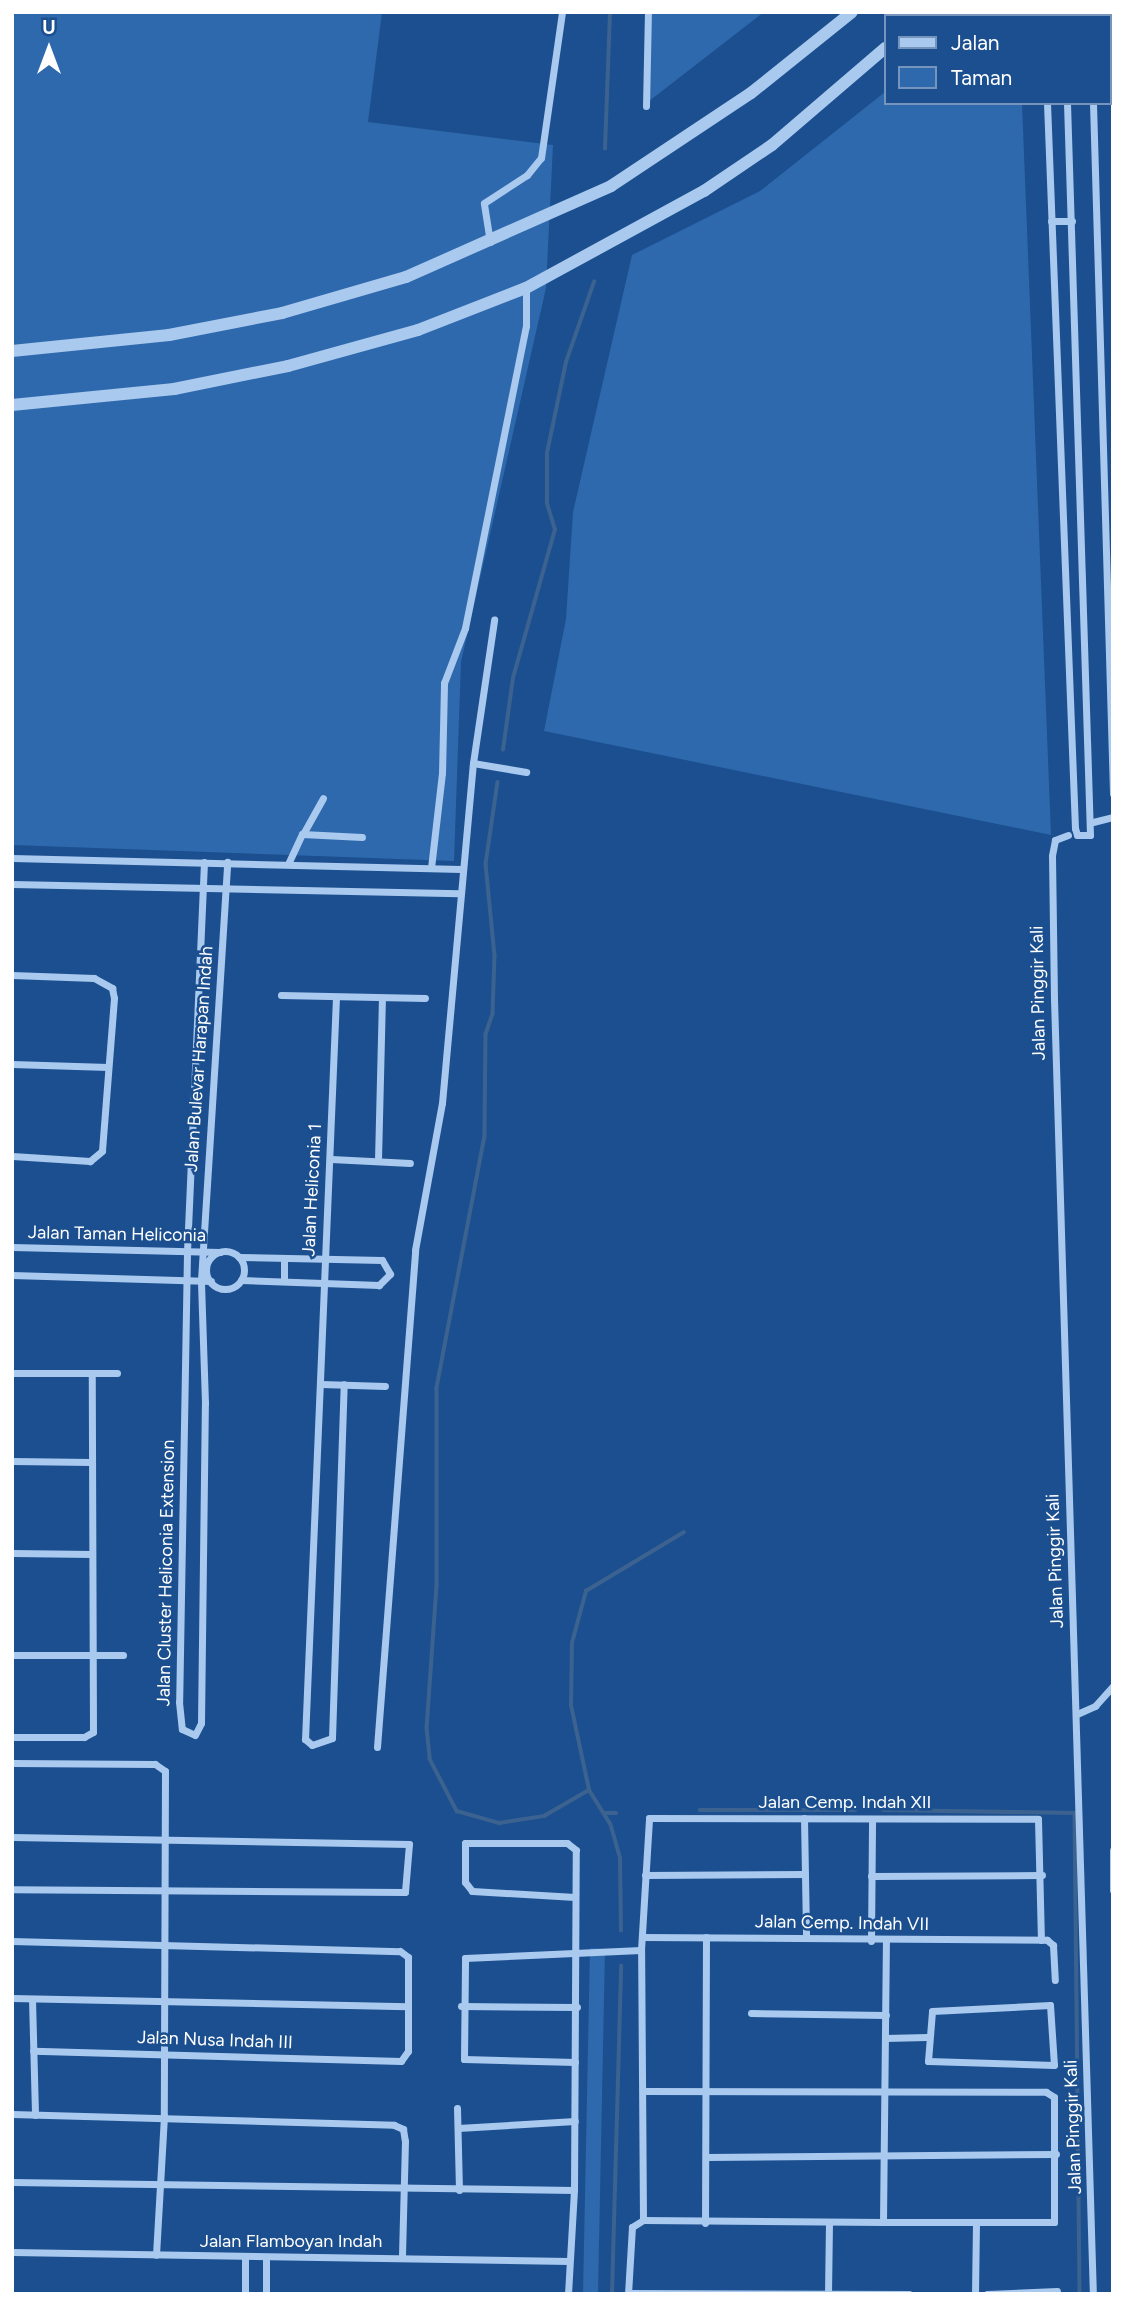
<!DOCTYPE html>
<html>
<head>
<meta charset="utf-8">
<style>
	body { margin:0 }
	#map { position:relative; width:1125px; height:2306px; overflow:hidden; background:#1b4f8f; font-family:Figtree,sans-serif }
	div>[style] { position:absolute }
	.green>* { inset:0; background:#2e69ad }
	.stream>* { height:3.5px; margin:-1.75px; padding:0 1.75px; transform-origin:1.75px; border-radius:1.75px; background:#3c6290 }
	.minor>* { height:7px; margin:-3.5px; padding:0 3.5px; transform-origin:3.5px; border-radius:3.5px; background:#a9c9ee }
	.minor>.ring { margin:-3.5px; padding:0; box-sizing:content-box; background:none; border:7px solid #a9c9ee; border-radius:50% }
	.tertiary>* { height:12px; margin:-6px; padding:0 6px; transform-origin:6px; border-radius:6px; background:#a9c9ee }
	span { translate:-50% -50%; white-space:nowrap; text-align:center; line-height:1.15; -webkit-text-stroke:5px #1b4f8f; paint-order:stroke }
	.street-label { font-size:18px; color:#fff }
	.frame { position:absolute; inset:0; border:14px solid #fff; pointer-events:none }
	.legend { position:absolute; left:884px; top:14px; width:228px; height:91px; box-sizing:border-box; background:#1b4f8f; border:2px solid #7695bc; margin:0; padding:9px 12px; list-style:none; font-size:21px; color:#fff }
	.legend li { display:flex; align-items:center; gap:14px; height:35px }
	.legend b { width:35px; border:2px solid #7695bc }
	.north { position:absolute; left:14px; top:14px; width:70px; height:70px; -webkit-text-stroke:5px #1b4f8f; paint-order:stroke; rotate:0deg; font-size:19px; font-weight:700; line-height:28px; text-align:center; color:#fff }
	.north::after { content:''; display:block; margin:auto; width:24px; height:32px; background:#fff; clip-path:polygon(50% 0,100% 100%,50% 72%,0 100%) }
</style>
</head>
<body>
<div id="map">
	<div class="green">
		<i style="clip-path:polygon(12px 12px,382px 12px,368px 122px,553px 145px,546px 288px,461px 662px,454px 861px,12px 845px)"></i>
		<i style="clip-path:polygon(652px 12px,764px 12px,644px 105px)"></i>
		<i style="clip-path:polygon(885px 92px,885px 103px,1022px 103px,1051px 835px,544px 731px,566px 619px,573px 512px,632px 255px,760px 191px)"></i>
		<i style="clip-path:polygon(590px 1948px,605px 1949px,598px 2294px,583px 2294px)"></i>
	</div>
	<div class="stream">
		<i style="left:605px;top:149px;width:137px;rotate:-87.9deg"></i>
		<i style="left:503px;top:750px;width:73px;rotate:-82.1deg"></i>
		<i style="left:513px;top:678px;width:154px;rotate:-74.2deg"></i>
		<i style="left:555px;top:530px;width:28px;rotate:-107deg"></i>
		<i style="left:547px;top:503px;width:50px;rotate:-90deg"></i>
		<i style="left:547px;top:453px;width:93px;rotate:-78.2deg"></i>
		<i style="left:566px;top:362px;width:85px;rotate:-70.7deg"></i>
		<i style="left:498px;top:782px;width:83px;rotate:98.3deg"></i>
		<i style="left:486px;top:864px;width:92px;rotate:84.4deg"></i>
		<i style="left:495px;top:956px;width:58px;rotate:92deg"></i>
		<i style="left:493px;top:1014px;width:21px;rotate:109deg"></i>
		<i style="left:486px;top:1034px;width:102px;rotate:90.6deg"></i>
		<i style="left:485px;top:1136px;width:256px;rotate:100.8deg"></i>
		<i style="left:437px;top:1387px;width:199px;rotate:90deg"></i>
		<i style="left:437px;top:1586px;width:142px;rotate:94deg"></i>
		<i style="left:427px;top:1728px;width:31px;rotate:84deg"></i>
		<i style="left:430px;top:1759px;width:59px;rotate:62.6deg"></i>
		<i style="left:457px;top:1811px;width:44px;rotate:15.9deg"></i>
		<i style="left:499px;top:1823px;width:46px;rotate:-8.8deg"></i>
		<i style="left:544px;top:1816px;width:52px;rotate:-30deg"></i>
		<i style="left:700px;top:1810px;width:155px"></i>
		<i style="left:883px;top:1810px;width:192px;rotate:0.9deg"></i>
		<i style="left:1075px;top:1813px;width:481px;rotate:89.4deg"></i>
		<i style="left:604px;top:1813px;width:12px"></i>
		<i style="left:621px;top:1931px;width:73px;rotate:-90.8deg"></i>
		<i style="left:620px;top:1858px;width:35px;rotate:-106deg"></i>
		<i style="left:610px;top:1824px;width:40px;rotate:-122deg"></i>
		<i style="left:589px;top:1790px;width:87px;rotate:-102deg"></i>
		<i style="left:571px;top:1705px;width:62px;rotate:-89.1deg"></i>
		<i style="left:572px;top:1643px;width:54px;rotate:-74.9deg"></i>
		<i style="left:586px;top:1591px;width:114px;rotate:-31deg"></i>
		<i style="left:612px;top:2294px;width:328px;rotate:-88.4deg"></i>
	</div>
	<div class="minor">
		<i style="left:1044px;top:12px;width:4px;rotate:90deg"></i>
		<i style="left:1064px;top:12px;width:4px;rotate:90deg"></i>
		<i style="left:1091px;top:12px;width:4px;rotate:90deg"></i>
		<i style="left:1047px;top:103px;width:726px;rotate:87.79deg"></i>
		<i style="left:1075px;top:828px;width:7px;rotate:74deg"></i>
		<i style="left:1077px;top:835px;width:13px"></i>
		<i style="left:1090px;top:835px;width:732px;rotate:-91.8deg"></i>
		<i style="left:1093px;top:103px;width:691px;rotate:88.34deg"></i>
		<i style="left:646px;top:106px;width:94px;rotate:-88.8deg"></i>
		<i style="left:1051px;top:221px;width:21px"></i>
		<i style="left:490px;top:242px;width:39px;rotate:-99deg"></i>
		<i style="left:484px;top:203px;width:51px;rotate:-33.1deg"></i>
		<i style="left:527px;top:175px;width:22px;rotate:-51deg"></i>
		<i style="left:541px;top:158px;width:148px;rotate:-81.8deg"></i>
		<i style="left:473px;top:763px;width:54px;rotate:9.6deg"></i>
		<i style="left:1093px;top:822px;width:21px;rotate:-14deg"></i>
		<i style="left:303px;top:834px;width:41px;rotate:-60.9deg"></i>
		<i style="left:1068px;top:835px;width:14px;rotate:159deg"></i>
		<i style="left:1055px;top:840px;width:16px;rotate:101deg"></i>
		<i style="left:1052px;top:856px;width:143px;rotate:89.2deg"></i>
		<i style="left:1054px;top:999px;width:1296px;rotate:88.28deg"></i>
		<i style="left:12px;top:858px;width:449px;rotate:1.4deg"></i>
		<i style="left:204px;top:862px;width:391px;rotate:92.5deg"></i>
		<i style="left:187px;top:1253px;width:449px;rotate:91deg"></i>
		<i style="left:179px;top:1702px;width:27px;rotate:84deg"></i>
		<i style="left:182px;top:1729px;width:14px;rotate:25deg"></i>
		<i style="left:195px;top:1735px;width:13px;rotate:-63deg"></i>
		<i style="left:201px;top:1723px;width:320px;rotate:-89.3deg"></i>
		<i style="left:205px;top:1403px;width:123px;rotate:-91.9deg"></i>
		<i style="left:201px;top:1280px;width:419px;rotate:-86.4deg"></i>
		<i style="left:288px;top:864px;width:33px;rotate:-65deg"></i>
		<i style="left:302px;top:834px;width:60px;rotate:2.9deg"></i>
		<i style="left:431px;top:868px;width:96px;rotate:-83.4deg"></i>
		<i style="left:442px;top:773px;width:90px;rotate:-88.7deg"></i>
		<i style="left:444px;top:683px;width:59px;rotate:-69.1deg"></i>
		<i style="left:465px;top:628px;width:308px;rotate:-78.6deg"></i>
		<i style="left:526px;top:326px;width:38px;rotate:-90deg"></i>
		<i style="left:12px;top:884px;width:447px;rotate:1.2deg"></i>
		<i style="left:12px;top:975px;width:82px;rotate:2.1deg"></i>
		<i style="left:94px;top:978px;width:21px;rotate:29deg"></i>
		<i style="left:112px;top:988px;width:10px;rotate:79deg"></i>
		<i style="left:114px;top:998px;width:153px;rotate:94.5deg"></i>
		<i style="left:102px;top:1151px;width:16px;rotate:140deg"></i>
		<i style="left:90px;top:1161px;width:78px;rotate:-176.3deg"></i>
		<i style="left:281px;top:995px;width:144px;rotate:1.2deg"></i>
		<i style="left:336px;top:997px;width:743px;rotate:92.39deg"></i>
		<i style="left:305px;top:1739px;width:9px;rotate:41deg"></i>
		<i style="left:312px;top:1745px;width:21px;rotate:-19deg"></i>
		<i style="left:332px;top:1738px;width:354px;rotate:-88.1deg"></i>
		<i style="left:12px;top:1064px;width:96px;rotate:1.8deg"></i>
		<i style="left:331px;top:1159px;width:79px;rotate:2.9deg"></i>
		<i style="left:378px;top:1160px;width:161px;rotate:-88.6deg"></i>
		<i style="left:12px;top:1247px;width:208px;rotate:1.4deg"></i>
		<i class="ring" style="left:206px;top:1251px;width:31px;height:31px"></i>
		<i style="left:239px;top:1257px;width:143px;rotate:1.2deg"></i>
		<i style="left:382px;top:1260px;width:16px;rotate:60deg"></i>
		<i style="left:390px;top:1274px;width:16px;rotate:135deg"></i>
		<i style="left:379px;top:1285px;width:138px;rotate:-177.9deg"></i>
		<i style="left:12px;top:1275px;width:199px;rotate:1.7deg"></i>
		<i style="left:284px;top:1280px;width:22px;rotate:-90deg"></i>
		<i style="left:12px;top:1373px;width:105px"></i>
		<i style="left:321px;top:1384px;width:64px;rotate:1.8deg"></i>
		<i style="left:12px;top:1461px;width:79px;rotate:0.7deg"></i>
		<i style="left:12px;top:1553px;width:80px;rotate:0.7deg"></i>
		<i style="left:12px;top:1655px;width:111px"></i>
		<i style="left:1077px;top:1714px;width:20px;rotate:-24deg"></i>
		<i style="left:1095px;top:1706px;width:27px;rotate:-48deg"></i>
		<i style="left:12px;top:1737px;width:72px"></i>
		<i style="left:84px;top:1737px;width:10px;rotate:-29deg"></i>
		<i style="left:93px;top:1732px;width:359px;rotate:-90.2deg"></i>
		<i style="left:377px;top:1747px;width:498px;rotate:-85.6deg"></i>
		<i style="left:415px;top:1250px;width:149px;rotate:-79.6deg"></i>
		<i style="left:442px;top:1103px;width:341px;rotate:-84.8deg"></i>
		<i style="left:473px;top:763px;width:145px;rotate:-81.6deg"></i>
		<i style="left:12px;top:1763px;width:143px;rotate:0.4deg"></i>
		<i style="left:155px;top:1764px;width:12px;rotate:35deg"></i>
		<i style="left:165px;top:1771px;width:345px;rotate:90.2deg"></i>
		<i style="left:164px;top:2116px;width:139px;rotate:93.3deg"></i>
		<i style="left:804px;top:1818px;width:120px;rotate:89deg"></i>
		<i style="left:12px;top:1837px;width:397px;rotate:1deg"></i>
		<i style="left:409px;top:1844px;width:48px;rotate:94.8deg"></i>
		<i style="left:405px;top:1892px;width:393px;rotate:-179.6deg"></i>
		<i style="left:1113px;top:1850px;width:40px;rotate:90deg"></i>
		<i style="left:645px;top:1875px;width:160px;rotate:-0.4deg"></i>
		<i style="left:871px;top:1876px;width:171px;rotate:-0.3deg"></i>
		<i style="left:642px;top:1937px;width:405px;rotate:0.4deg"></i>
		<i style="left:1047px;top:1940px;width:8px;rotate:40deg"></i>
		<i style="left:1053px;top:1945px;width:35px;rotate:87deg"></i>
		<i style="left:12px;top:1941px;width:388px;rotate:1.5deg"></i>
		<i style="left:400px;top:1951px;width:10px;rotate:37deg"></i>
		<i style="left:408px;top:1957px;width:94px;rotate:90deg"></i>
		<i style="left:408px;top:2051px;width:12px;rotate:125deg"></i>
		<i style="left:401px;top:2061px;width:368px;rotate:-178.4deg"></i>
		<i style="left:871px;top:1941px;width:122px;rotate:-89.5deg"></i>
		<i style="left:12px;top:1998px;width:395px;rotate:1.2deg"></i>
		<i style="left:32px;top:1999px;width:116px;rotate:88.5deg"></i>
		<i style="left:1050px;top:2005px;width:60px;rotate:86.2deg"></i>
		<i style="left:1054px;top:2065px;width:126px;rotate:-178.2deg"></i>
		<i style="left:928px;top:2061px;width:50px;rotate:-85.4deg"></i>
		<i style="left:932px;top:2011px;width:118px;rotate:-2.9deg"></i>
		<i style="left:461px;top:2006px;width:116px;rotate:0.5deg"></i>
		<i style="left:751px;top:2013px;width:135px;rotate:0.8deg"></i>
		<i style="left:885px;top:2038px;width:42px;rotate:-1.4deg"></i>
		<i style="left:575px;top:2062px;width:111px;rotate:-178.5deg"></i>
		<i style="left:464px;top:2059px;width:101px;rotate:-89.4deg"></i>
		<i style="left:465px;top:1958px;width:176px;rotate:-2.6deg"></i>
		<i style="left:643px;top:2091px;width:403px;rotate:0.1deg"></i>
		<i style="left:1046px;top:2092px;width:9px;rotate:32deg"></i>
		<i style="left:1054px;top:2097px;width:125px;rotate:90deg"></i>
		<i style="left:1054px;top:2222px;width:171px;rotate:180deg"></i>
		<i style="left:457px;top:2108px;width:82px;rotate:88.6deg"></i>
		<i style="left:12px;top:2114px;width:382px;rotate:1.6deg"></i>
		<i style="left:394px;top:2125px;width:10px;rotate:24deg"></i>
		<i style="left:403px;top:2129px;width:12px;rotate:81deg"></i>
		<i style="left:405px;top:2141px;width:116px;rotate:91.5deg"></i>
		<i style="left:458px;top:2128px;width:117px;rotate:-3.4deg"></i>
		<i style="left:706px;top:2157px;width:350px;rotate:-0.5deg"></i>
		<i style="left:12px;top:2182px;width:562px;rotate:0.82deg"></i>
		<i style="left:643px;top:2220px;width:240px;rotate:0.5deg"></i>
		<i style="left:883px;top:2222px;width:280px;rotate:-89.4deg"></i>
		<i style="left:705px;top:2223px;width:286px;rotate:-89.8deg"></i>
		<i style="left:12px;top:2252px;width:557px;rotate:0.93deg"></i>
		<i style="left:245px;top:2257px;width:37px;rotate:90deg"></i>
		<i style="left:628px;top:2293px;width:281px;rotate:0.2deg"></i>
		<i style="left:266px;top:2294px;width:37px;rotate:-90deg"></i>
		<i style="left:568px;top:2294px;width:104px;rotate:-86.7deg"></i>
		<i style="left:574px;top:2190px;width:340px;rotate:-89.7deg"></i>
		<i style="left:576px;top:1850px;width:11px;rotate:-142deg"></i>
		<i style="left:567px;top:1843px;width:102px;rotate:180deg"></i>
		<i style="left:465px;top:1843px;width:39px;rotate:90deg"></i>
		<i style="left:465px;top:1882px;width:11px;rotate:52deg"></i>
		<i style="left:472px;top:1891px;width:103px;rotate:3.3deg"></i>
		<i style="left:628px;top:2294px;width:67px;rotate:-86.6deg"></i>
		<i style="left:632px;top:2227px;width:13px;rotate:-32deg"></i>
		<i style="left:643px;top:2220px;width:270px;rotate:-90.4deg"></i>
		<i style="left:641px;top:1950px;width:132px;rotate:-86.5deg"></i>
		<i style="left:649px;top:1818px;width:389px;rotate:0.1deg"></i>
		<i style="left:1038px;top:1819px;width:121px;rotate:88.6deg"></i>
		<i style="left:828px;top:2294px;width:71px;rotate:-89.2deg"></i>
		<i style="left:975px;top:2294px;width:69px;rotate:-89.2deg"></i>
		<i style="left:987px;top:2294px;width:70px;rotate:-2.5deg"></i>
	</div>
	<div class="tertiary">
		<i style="left:919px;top:16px;width:5px;rotate:-53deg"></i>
		<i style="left:12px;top:351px;width:158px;rotate:-5.8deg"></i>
		<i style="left:169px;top:335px;width:115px;rotate:-11deg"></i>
		<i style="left:282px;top:313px;width:129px;rotate:-16.2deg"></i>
		<i style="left:406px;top:277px;width:224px;rotate:-23.9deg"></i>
		<i style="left:611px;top:186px;width:168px;rotate:-33.6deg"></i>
		<i style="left:751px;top:93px;width:129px;rotate:-38.7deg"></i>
		<i style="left:12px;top:405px;width:163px;rotate:-5.6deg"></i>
		<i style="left:174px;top:389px;width:116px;rotate:-11.4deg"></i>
		<i style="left:288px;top:366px;width:135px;rotate:-15.5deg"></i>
		<i style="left:418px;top:330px;width:116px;rotate:-21.3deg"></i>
		<i style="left:526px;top:288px;width:203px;rotate:-28.6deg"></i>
		<i style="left:704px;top:191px;width:82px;rotate:-34.1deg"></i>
		<i style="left:772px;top:145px;width:149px;rotate:-40.6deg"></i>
	</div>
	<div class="street-label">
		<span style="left:1038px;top:993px;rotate:-91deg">Jalan Pinggir Kali</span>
		<span style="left:199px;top:1059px;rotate:-86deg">Jalan Bulevar Harapan Indah</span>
		<span style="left:312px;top:1190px;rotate:-87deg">Jalan Heliconia 1</span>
		<span style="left:117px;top:1234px;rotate:1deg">Jalan Taman Heliconia</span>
		<span style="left:1055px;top:1561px;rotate:-92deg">Jalan Pinggir Kali</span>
		<span style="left:166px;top:1573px;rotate:-89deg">Jalan Cluster Heliconia Extension</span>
		<span style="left:845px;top:1802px">Jalan Cemp. Indah XII</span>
		<span style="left:842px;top:1923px;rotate:1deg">Jalan Cemp. Indah VII</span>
		<span style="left:215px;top:2040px;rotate:2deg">Jalan Nusa Indah III</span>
		<span style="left:1073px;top:2127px;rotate:-92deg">Jalan Pinggir Kali</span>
		<span style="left:291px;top:2241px">Jalan Flamboyan Indah</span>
	</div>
	<div class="frame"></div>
	<ul class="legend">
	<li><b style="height:9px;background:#a9c9ee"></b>Jalan</li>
	<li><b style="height:19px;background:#2e69ad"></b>Taman</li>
	</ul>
	<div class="north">U</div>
</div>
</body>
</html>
